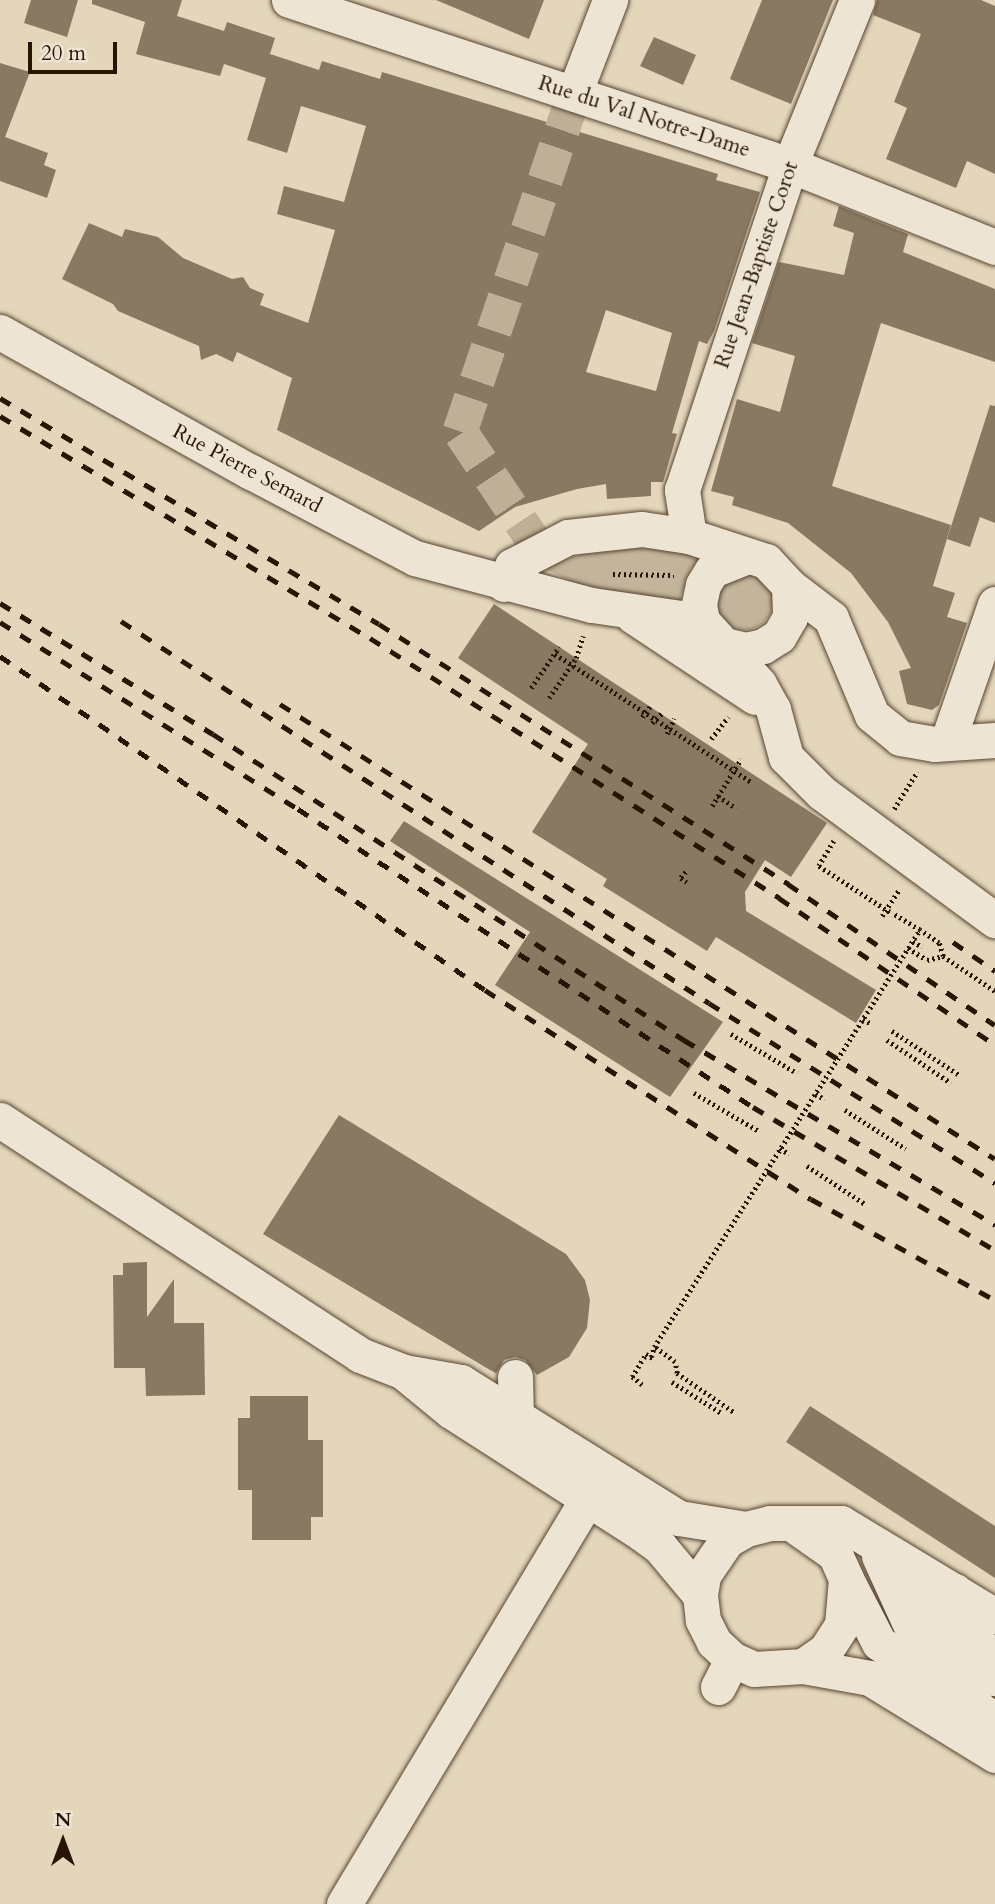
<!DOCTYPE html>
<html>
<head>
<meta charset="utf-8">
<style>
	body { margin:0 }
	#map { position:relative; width:995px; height:1904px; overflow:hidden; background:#e3d6bb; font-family:Cardo,serif }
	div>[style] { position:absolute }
	.green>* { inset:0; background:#c3b59b }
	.round { border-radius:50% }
	.building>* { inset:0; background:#897962 }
	.minor-tunnel>* { height:35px; margin-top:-17.5px; transform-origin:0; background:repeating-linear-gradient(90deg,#beaf96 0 35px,transparent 0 53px) }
	.path>* { height:4.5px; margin-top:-2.25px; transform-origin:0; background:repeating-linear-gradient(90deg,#281401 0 2px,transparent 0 5.5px) }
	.roads { filter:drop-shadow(0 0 2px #574430) drop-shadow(0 0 2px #574430) }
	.minor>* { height:35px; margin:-17.5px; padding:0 17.5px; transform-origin:17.5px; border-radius:17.5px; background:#ede4d3 }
	.rail>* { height:5px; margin-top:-2.5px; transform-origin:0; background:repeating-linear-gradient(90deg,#281401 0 12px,transparent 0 24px) }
	.path-bridge>* { height:4.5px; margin-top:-2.25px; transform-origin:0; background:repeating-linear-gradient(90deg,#281401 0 2px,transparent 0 5.5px) }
	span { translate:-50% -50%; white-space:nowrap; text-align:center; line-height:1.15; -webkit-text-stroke:5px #ede4d3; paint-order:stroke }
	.street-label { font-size:21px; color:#281401 }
	.north { position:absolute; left:28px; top:1806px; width:70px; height:70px; -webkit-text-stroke:5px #ede4d3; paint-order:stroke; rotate:0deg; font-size:19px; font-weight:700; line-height:28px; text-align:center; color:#281401 }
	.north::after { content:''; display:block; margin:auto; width:24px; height:32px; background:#281401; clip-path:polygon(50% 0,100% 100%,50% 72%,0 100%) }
	.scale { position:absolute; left:28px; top:42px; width:89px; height:32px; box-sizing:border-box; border:4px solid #281401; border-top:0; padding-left:9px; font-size:21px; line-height:24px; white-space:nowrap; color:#281401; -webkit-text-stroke:5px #ede4d3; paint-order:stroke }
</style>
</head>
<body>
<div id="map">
	<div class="green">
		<i style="clip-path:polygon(631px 544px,705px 553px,690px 570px,679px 601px,614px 594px,576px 584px,544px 568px,575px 556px)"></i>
		<i class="round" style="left:715px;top:572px;width:58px;height:58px"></i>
	</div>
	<div class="building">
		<i style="clip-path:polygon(31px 0,78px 0,67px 37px,24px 23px)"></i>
		<i style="clip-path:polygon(evenodd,92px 0,182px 0,177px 16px,224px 31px,227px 22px,275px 38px,270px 54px,319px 70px,322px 61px,380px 79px,382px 72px,718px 174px,716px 180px,760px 192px,714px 331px,707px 344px,699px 341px,672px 433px,677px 434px,663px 482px,651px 482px,651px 496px,607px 499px,606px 484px,577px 489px,515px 507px,479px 531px,277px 430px,292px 378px,237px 352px,233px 362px,216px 354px,201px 360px,199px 346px,118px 311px,113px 304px,62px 279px,89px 223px,122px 237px,125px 229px,158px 237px,183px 258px,232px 279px,243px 277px,250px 288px,264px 294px,260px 305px,308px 323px,335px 230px,277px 214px,284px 186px,344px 202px,366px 126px,301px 106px,287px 153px,247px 140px,266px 78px,224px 64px,220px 76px,136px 54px,145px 22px,92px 4px,92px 0,606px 310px,672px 333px,656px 391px,586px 372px,606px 310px)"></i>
		<i style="clip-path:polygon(436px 0,544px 0,529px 39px)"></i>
		<i style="clip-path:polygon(762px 0,833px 0,791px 104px,730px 79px)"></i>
		<i style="clip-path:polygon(877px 0,981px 0,995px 6px,995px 174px,967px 161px,956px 188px,886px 159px,907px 108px,894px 102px,921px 34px,873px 15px)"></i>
		<i style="clip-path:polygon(654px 37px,696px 55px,683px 85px,640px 66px)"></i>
		<i style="clip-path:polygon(0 63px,30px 72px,5px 137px,48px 153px,44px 165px,56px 170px,47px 198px,0 181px)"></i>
		<i style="clip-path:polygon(839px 206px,908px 234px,903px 252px,995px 289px,995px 362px,881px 323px,832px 486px,951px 525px,933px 586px,955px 593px,947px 617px,967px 623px,939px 705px,932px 710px,907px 704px,899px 671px,911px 668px,888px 622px,851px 573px,788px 523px,732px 505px,734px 497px,711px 491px,737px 399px,780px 412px,795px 356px,752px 343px,779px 262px,844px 275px,854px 233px,833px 226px)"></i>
		<i style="clip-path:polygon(990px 405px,995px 406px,995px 523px,980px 517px,970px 547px,947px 539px)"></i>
		<i style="clip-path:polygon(494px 604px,827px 823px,791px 877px,765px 860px,745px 892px,746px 911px,876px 990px,856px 1023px,716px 937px,707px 951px,603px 886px,607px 879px,532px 832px,588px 744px,458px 658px)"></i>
		<i style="clip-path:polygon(404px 821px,723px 1022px,670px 1097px,495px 985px,530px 932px,390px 841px)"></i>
		<i style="clip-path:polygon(339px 1115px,566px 1254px,585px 1280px,590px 1300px,587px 1328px,569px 1357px,537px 1375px,525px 1360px,515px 1357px,504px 1360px,496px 1373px,490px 1370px,263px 1234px)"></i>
		<i style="clip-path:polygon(147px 1262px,147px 1317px,174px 1279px,174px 1323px,204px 1323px,205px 1395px,146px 1396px,145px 1368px,114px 1368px,113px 1275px,123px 1275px,123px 1263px)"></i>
		<i style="clip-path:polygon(250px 1396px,308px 1396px,308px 1440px,323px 1440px,323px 1517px,311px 1517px,311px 1540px,252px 1540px,252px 1490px,238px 1490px,238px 1418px,250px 1418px)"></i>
		<i style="clip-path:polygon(810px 1406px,995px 1526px,995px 1578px,786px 1442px)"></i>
	</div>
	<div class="minor-tunnel">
		<i style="left:540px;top:550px;width:143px;rotate:-123.9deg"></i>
		<i style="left:460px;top:431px;width:356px;rotate:-71.3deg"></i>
	</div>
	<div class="path">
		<i style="left:613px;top:574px;width:61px;rotate:0.9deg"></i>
		<i style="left:555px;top:654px;width:236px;rotate:33.1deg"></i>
		<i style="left:531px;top:688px;width:50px;rotate:-55.7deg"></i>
		<i style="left:549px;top:698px;width:48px;rotate:-56deg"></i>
		<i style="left:576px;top:658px;width:23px;rotate:-72deg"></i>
		<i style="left:642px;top:717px;width:15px;rotate:-53deg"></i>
		<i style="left:652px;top:723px;width:16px;rotate:-45deg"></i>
		<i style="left:667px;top:734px;width:17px;rotate:-65deg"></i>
		<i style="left:711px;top:739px;width:28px;rotate:-52deg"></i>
		<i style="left:718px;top:796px;width:22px;rotate:34deg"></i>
		<i style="left:712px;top:806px;width:55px;rotate:-58.3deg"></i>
		<i style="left:894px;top:809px;width:44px;rotate:-58.1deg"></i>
		<i style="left:834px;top:841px;width:29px;rotate:121deg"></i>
		<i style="left:819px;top:866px;width:88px;rotate:33deg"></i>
		<i style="left:686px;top:872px;width:8px;rotate:130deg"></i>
		<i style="left:681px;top:878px;width:7px;rotate:34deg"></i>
		<i style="left:882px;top:916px;width:31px;rotate:-57deg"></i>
		<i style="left:913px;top:941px;width:11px;rotate:34deg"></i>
		<i style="left:908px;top:948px;width:22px;rotate:32deg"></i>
		<i style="left:927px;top:960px;width:16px;rotate:-14deg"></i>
		<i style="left:943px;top:956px;width:14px;rotate:-107deg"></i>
		<i style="left:939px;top:943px;width:23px;rotate:-146deg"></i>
		<i style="left:943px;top:956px;width:63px;rotate:33.9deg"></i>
		<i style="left:863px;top:1019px;width:10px;rotate:29deg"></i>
		<i style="left:892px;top:1031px;width:82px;rotate:33.1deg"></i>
		<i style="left:731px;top:1034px;width:77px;rotate:30.6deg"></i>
		<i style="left:887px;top:1040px;width:77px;rotate:33.9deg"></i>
		<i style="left:694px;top:1093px;width:75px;rotate:30.3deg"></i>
		<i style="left:816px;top:1093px;width:11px;rotate:38deg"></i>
		<i style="left:845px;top:1110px;width:72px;rotate:32.6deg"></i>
		<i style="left:780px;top:1148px;width:11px;rotate:34deg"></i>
		<i style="left:807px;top:1166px;width:69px;rotate:33.2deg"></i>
		<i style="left:651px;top:1357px;width:10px;rotate:-73deg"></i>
		<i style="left:677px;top:1373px;width:69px;rotate:34.4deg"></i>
		<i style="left:672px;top:1382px;width:60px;rotate:32.1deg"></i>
		<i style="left:642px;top:1385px;width:13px;rotate:-141deg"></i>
		<i style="left:632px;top:1377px;width:27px;rotate:-59deg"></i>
		<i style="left:646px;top:1354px;width:9px;rotate:32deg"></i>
	</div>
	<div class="roads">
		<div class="minor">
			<i style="left:289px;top:0;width:527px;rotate:18.23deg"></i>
			<i style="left:790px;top:165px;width:221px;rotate:21.8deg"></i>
			<i style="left:574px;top:94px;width:101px;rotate:-69deg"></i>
			<i style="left:0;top:332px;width:287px;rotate:29.2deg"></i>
			<i style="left:251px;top:472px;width:185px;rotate:27.7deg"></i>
			<i style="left:415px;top:558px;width:183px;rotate:14.9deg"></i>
			<i style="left:592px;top:605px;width:111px;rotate:8.3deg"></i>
			<i style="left:689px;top:536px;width:47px;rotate:-98.7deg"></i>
			<i style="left:682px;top:490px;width:342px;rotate:-71.6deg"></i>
			<i style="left:790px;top:165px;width:178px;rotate:-67.9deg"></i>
			<i style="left:745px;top:557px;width:35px;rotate:158deg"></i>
			<i style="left:712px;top:570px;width:17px;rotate:121deg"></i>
			<i style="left:703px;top:585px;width:19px;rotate:102deg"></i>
			<i style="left:699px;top:604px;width:17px;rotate:80deg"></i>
			<i style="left:702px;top:621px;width:85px;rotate:47.9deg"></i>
			<i style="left:759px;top:684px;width:29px;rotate:61deg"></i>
			<i style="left:773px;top:709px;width:50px;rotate:74.8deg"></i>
			<i style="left:786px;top:757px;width:51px;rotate:45deg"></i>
			<i style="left:822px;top:793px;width:215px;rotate:36.3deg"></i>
			<i style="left:504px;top:584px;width:20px;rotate:-66deg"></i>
			<i style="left:512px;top:566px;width:63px;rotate:-27.4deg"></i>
			<i style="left:568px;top:537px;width:74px;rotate:-6.2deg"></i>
			<i style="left:642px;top:529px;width:48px;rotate:8.5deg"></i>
			<i style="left:689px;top:536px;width:81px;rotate:18deg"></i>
			<i style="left:766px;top:561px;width:34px;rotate:47deg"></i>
			<i style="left:789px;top:586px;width:31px;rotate:88deg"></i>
			<i style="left:790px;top:617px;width:22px;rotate:120deg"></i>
			<i style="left:779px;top:636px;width:19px;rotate:148deg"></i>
			<i style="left:763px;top:646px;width:17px;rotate:167deg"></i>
			<i style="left:746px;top:650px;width:22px;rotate:-167deg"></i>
			<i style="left:789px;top:586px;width:53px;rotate:37.3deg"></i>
			<i style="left:831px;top:618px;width:105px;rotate:67.1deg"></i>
			<i style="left:872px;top:715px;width:36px;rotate:39deg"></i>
			<i style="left:900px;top:738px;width:35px;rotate:10deg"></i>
			<i style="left:934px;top:744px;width:61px;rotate:-3.8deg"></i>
			<i style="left:633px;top:616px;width:146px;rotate:33.6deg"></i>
			<i style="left:947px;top:743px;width:147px;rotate:-70.9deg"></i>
			<i style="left:0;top:1120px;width:430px;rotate:33.1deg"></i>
			<i style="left:360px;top:1355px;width:47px;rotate:21.1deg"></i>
			<i style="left:404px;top:1372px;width:58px;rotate:10deg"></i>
			<i style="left:461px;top:1382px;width:257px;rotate:32deg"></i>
			<i style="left:679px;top:1518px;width:68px;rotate:9.3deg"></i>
			<i style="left:407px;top:1375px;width:57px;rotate:39.3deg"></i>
			<i style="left:451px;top:1411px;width:226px;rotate:32.7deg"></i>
			<i style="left:641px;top:1533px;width:24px;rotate:36deg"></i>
			<i style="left:660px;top:1547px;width:62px;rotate:50.2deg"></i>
			<i style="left:515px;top:1377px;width:40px;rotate:88.6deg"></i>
			<i style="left:795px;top:1526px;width:49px;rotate:35deg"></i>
			<i style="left:835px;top:1554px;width:27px;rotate:66deg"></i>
			<i style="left:846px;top:1579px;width:46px;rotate:95deg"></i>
			<i style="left:842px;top:1625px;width:30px;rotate:123deg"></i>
			<i style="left:826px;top:1650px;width:28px;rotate:145deg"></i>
			<i style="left:803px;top:1666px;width:49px;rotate:176.5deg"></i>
			<i style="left:754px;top:1669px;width:24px;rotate:-156deg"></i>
			<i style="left:732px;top:1659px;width:25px;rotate:-137deg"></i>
			<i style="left:714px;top:1642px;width:25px;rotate:-117deg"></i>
			<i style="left:703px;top:1620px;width:25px;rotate:-97deg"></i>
			<i style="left:700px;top:1595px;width:20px;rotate:-81deg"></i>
			<i style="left:703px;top:1575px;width:42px;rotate:-55.6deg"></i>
			<i style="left:727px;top:1540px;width:22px;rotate:-30deg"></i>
			<i style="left:746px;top:1529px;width:25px;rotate:-14deg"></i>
			<i style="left:770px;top:1523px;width:71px"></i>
			<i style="left:841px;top:1523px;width:180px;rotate:31.1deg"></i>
			<i style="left:879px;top:1556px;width:140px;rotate:65.5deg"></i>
			<i style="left:907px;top:1564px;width:122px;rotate:61.5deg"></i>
			<i style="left:965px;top:1671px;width:39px;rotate:73deg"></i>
			<i style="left:846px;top:1579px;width:72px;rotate:62.7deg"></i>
			<i style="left:879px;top:1643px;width:139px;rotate:33.6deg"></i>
			<i style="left:955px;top:1591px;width:96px;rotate:65.3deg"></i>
			<i style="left:803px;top:1666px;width:68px;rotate:10.2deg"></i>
			<i style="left:870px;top:1678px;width:147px;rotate:31.6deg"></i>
			<i style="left:718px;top:1687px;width:31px;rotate:-63deg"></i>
			<i style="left:344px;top:1904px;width:503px;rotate:-59deg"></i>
		</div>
	</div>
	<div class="rail">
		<i style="left:0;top:398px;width:441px;rotate:30.8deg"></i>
		<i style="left:379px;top:624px;width:485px;rotate:32.4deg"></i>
		<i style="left:788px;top:884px;width:250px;rotate:34.3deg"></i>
		<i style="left:0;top:416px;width:431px;rotate:31deg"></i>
		<i style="left:370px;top:638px;width:485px;rotate:32.4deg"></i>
		<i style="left:779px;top:898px;width:261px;rotate:34.2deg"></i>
		<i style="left:0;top:603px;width:250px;rotate:31.6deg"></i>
		<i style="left:213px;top:734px;width:562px;rotate:33.01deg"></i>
		<i style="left:684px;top:1040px;width:362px;rotate:30.7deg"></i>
		<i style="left:121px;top:621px;width:701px;rotate:33.01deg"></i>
		<i style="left:709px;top:1003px;width:338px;rotate:32.2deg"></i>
		<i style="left:0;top:622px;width:352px;rotate:32.1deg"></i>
		<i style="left:298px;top:809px;width:544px;rotate:33.22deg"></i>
		<i style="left:753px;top:1107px;width:281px;rotate:30.6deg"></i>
		<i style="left:0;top:656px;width:589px;rotate:34.55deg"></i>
		<i style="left:485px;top:990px;width:387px;rotate:32.7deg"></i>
		<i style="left:811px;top:1199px;width:210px;rotate:28.8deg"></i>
		<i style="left:280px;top:704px;width:847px;rotate:32.47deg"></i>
		<i style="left:953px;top:942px;width:51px;rotate:34.6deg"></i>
	</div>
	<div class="path-bridge">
		<i style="left:677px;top:1373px;width:11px;rotate:-100deg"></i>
		<i style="left:675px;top:1362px;width:26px;rotate:-144deg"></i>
		<i style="left:654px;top:1347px;width:495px;rotate:-57.5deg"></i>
		<i style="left:920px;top:930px;width:31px;rotate:-149deg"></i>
	</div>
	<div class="street-label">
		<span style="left:644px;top:117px;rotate:18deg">Rue du Val Notre-Dame</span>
		<span style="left:757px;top:265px;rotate:-71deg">Rue Jean-Baptiste Corot</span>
		<span style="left:247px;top:469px;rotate:28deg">Rue Pierre Semard</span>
	</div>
	<div class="north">N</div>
	<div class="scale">20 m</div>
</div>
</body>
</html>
